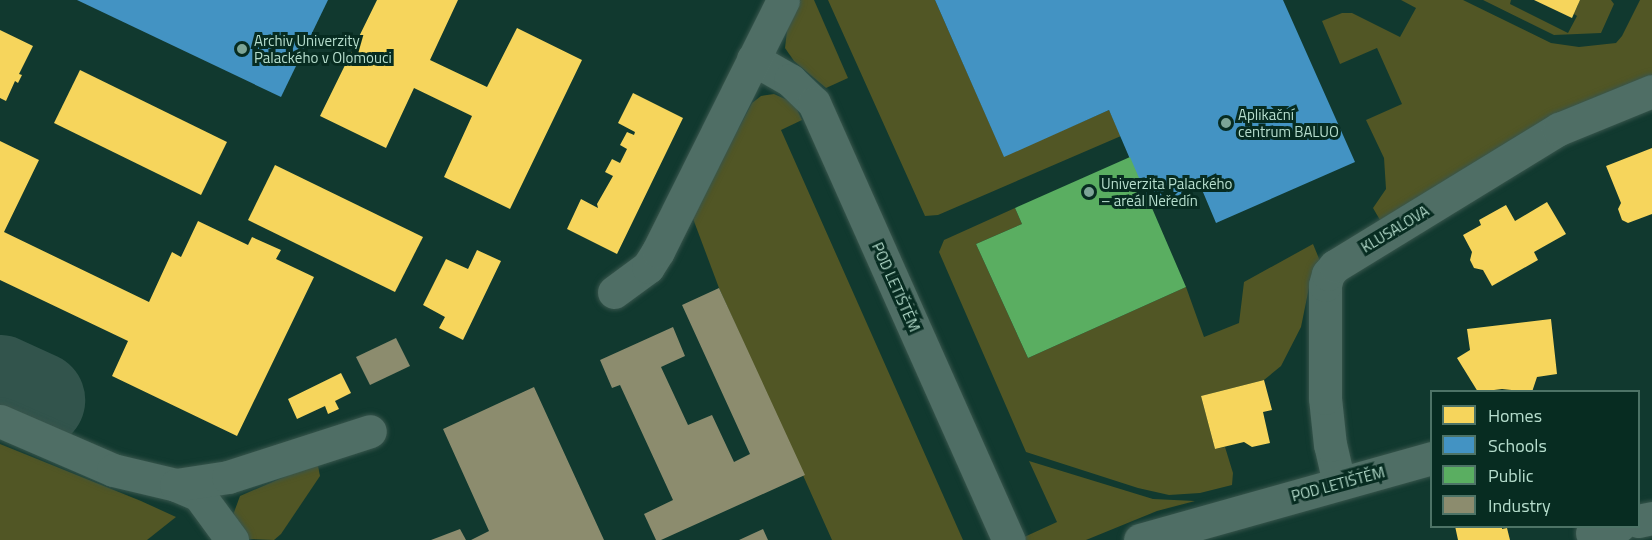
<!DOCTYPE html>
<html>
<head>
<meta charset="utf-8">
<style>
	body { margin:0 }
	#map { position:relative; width:1652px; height:540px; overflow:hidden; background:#11392f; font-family:"Titillium Web",sans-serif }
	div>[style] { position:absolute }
	.green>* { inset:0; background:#515625 }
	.homes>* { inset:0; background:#f6d55c }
	.schools>* { inset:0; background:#4393c3 }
	.public>* { inset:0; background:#5aae61 }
	.industry>* { inset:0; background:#8c8c6e }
	.taxiway>* { height:96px; margin:-48px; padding:0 48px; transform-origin:48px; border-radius:48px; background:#32544c }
	.roads { filter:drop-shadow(0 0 2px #38554c) drop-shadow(0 0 2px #38554c) }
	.minor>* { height:33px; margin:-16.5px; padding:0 16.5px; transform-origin:16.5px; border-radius:16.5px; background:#4f6e65 }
	.dots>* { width:16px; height:16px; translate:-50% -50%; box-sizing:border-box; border:3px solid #072c21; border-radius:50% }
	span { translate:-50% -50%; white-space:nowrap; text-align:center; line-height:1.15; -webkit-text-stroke:6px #072c21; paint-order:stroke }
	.poi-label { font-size:15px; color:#b6ddcd }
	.left { translate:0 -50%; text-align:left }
	.street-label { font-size:15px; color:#b6ddcd }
	.legend { position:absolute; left:1430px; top:390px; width:210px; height:138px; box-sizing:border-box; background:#072c21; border:2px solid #4d7366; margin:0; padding:8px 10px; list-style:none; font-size:18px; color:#b6ddcd }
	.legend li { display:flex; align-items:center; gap:12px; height:30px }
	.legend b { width:30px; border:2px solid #4d7366 }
</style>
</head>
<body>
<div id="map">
	<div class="green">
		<i style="clip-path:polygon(800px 0,814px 0,848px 78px,826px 88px,794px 61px,785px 48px,787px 30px)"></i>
		<i style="clip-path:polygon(828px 0,935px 0,1004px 156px,1109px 110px,1121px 136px,938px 215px,925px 216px)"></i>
		<i style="clip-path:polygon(1401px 0,1463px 0,1551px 43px,1579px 47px,1616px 43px,1622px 36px,1640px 0,1652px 0,1652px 76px,1380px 220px,1373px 208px,1386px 189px,1384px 158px,1366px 120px,1402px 104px,1377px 48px,1340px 64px,1322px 21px,1342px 13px,1352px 13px,1400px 37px,1416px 8px)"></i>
		<i style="clip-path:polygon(1483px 0,1511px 0,1510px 4px,1568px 33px,1577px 16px,1574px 14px,1580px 0,1611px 0,1614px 4px,1601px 33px,1554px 35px)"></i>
		<i style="clip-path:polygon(774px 94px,794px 103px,802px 120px,781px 130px,963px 540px,832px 540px,719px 288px,692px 216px,752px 103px,761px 96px)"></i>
		<i style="clip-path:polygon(1015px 208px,1022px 224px,976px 244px,1028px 358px,1186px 287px,1204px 337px,1239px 323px,1244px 282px,1313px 244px,1320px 261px,1312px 273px,1301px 327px,1281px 366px,1264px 380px,1201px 396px,1215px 449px,1225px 447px,1233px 473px,1232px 485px,1200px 493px,1169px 495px,1138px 488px,1026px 452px,939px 252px,944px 240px)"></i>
		<i style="clip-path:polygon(0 444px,141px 501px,176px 517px,147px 540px,0 540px)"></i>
		<i style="clip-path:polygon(1029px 461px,1153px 499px,1195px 501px,1157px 511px,1086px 540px,1024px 540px,1022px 538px,1057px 522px)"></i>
		<i style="clip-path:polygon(312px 465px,318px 466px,320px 476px,281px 534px,274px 540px,247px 539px,233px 515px,240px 496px)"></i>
	</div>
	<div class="homes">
		<i style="clip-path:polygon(377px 0,458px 0,430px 60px,487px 87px,517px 28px,582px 60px,510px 209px,444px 177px,472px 116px,414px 88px,386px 148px,320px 116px)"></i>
		<i style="clip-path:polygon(1534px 0,1580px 0,1572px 18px)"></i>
		<i style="clip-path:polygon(0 30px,33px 46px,19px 74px,22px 75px,18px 83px,15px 81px,6px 101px,0 98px)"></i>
		<i style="clip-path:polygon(80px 70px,227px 142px,201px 195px,54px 123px)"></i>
		<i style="clip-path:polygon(633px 93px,683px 118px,617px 254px,567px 229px,581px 199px,598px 208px,597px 204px,613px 176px,605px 172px,612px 159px,620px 163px,627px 149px,620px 145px,627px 132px,634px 135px,635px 132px,618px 123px)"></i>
		<i style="clip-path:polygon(0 141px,39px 160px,4px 232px,149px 302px,172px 252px,181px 257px,198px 221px,248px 245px,252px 237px,281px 250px,276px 259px,314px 277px,237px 436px,112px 376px,128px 341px,0 280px)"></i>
		<i style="clip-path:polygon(1652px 148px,1652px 214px,1628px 223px,1622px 220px,1618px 209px,1621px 203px,1606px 166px)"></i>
		<i style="clip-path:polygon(275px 165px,423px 237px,395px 292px,248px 220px)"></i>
		<i style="clip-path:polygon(1547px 202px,1566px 234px,1534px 252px,1538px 260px,1492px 286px,1483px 270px,1474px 268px,1470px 260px,1472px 252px,1463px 235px,1481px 225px,1479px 220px,1506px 205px,1515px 221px)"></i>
		<i style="clip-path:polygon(477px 250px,501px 261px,463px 340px,439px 328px,445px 317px,423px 305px,446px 259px,468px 269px)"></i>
		<i style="clip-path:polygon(1551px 319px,1557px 374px,1537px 377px,1532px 392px,1502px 389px,1478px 392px,1457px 358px,1470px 350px,1467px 329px)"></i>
		<i style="clip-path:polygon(341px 373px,351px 393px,335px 401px,339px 409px,328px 414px,325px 406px,297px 419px,288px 399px)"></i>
		<i style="clip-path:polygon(1264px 380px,1272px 410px,1263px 412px,1270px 443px,1252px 447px,1244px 442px,1215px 449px,1201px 396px)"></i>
		<i style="clip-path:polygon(1455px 526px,1502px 526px,1502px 529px,1507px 528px,1510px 540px,1458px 540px)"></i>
	</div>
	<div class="schools">
		<i style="clip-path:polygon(77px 0,328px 0,281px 97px)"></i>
		<i style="clip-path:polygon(935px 0,1283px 0,1355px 162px,1216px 223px,1200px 185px,1151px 208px,1109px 110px,1004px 157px)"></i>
	</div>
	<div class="public">
		<i style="clip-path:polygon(1130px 157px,1186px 287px,1028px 358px,976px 244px,1022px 224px,1015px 208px)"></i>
	</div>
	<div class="industry">
		<i style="clip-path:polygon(719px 288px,805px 475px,661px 540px,656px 540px,644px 514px,673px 500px,620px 385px,612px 388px,600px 360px,673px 327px,685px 356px,661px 367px,688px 425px,712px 415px,734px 462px,750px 454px,682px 305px)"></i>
		<i style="clip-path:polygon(396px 338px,410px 366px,370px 385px,356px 357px)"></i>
		<i style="clip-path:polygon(534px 387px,604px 540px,471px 540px,489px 531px,443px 429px)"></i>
		<i style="clip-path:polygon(460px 529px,466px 540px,431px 540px)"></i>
		<i style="clip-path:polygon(763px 529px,768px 540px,739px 540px)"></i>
	</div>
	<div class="taxiway">
		<i style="left:0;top:383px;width:41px;rotate:24.7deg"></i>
	</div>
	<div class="roads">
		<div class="minor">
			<i style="left:753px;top:59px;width:43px;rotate:29.6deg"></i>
			<i style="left:790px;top:80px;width:33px;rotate:44deg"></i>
			<i style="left:814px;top:103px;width:479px;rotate:66deg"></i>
			<i style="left:614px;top:292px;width:42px;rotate:-36.3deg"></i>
			<i style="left:648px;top:267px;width:19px;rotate:-58deg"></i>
			<i style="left:658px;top:251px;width:280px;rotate:-63.5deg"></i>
			<i style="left:0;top:421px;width:123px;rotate:23.4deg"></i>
			<i style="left:113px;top:470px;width:65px;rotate:13.4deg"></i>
			<i style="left:176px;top:485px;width:25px;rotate:23deg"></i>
			<i style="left:199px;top:495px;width:56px;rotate:53.7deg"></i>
			<i style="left:1339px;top:483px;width:39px;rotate:-103deg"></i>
			<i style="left:1330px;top:445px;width:47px;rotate:-96.1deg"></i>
			<i style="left:1325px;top:398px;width:113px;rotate:-90deg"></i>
			<i style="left:1325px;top:285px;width:11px;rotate:-75deg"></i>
			<i style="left:1328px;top:274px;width:11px;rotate:-49deg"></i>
			<i style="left:1335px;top:266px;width:263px;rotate:-31.5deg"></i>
			<i style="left:1559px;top:129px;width:100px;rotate:-22.2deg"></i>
			<i style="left:176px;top:485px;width:53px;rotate:-8.7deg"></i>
			<i style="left:228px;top:477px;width:149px;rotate:-17.9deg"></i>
			<i style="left:1638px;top:521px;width:14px;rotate:-12deg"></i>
			<i style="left:1592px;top:533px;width:28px;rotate:-15deg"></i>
			<i style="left:1140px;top:540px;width:303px;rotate:-15.7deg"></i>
		</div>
	</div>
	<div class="dots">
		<i style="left:242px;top:49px;background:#7ca496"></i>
		<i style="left:1226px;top:123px;background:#7ca496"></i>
		<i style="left:1089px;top:192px;background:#7ca496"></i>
	</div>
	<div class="poi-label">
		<span class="left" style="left:254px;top:49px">Archiv Univerzity<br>Palackého v Olomouci</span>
		<span class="left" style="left:1238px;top:123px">Aplikační<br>centrum BALUO</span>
		<span class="left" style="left:1101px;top:192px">Univerzita Palackého<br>– areál Neředín</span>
	</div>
	<div class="street-label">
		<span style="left:1395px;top:229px;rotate:-31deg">KLUSALOVA</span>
		<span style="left:896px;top:287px;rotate:66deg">POD LETIŠTĚM</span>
		<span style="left:1338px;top:484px;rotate:-15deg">POD LETIŠTĚM</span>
	</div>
	<ul class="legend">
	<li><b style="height:16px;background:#f6d55c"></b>Homes</li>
	<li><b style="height:16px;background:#4393c3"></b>Schools</li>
	<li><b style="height:16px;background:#5aae61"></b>Public</li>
	<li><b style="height:16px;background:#8c8c6e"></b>Industry</li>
	</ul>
</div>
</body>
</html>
